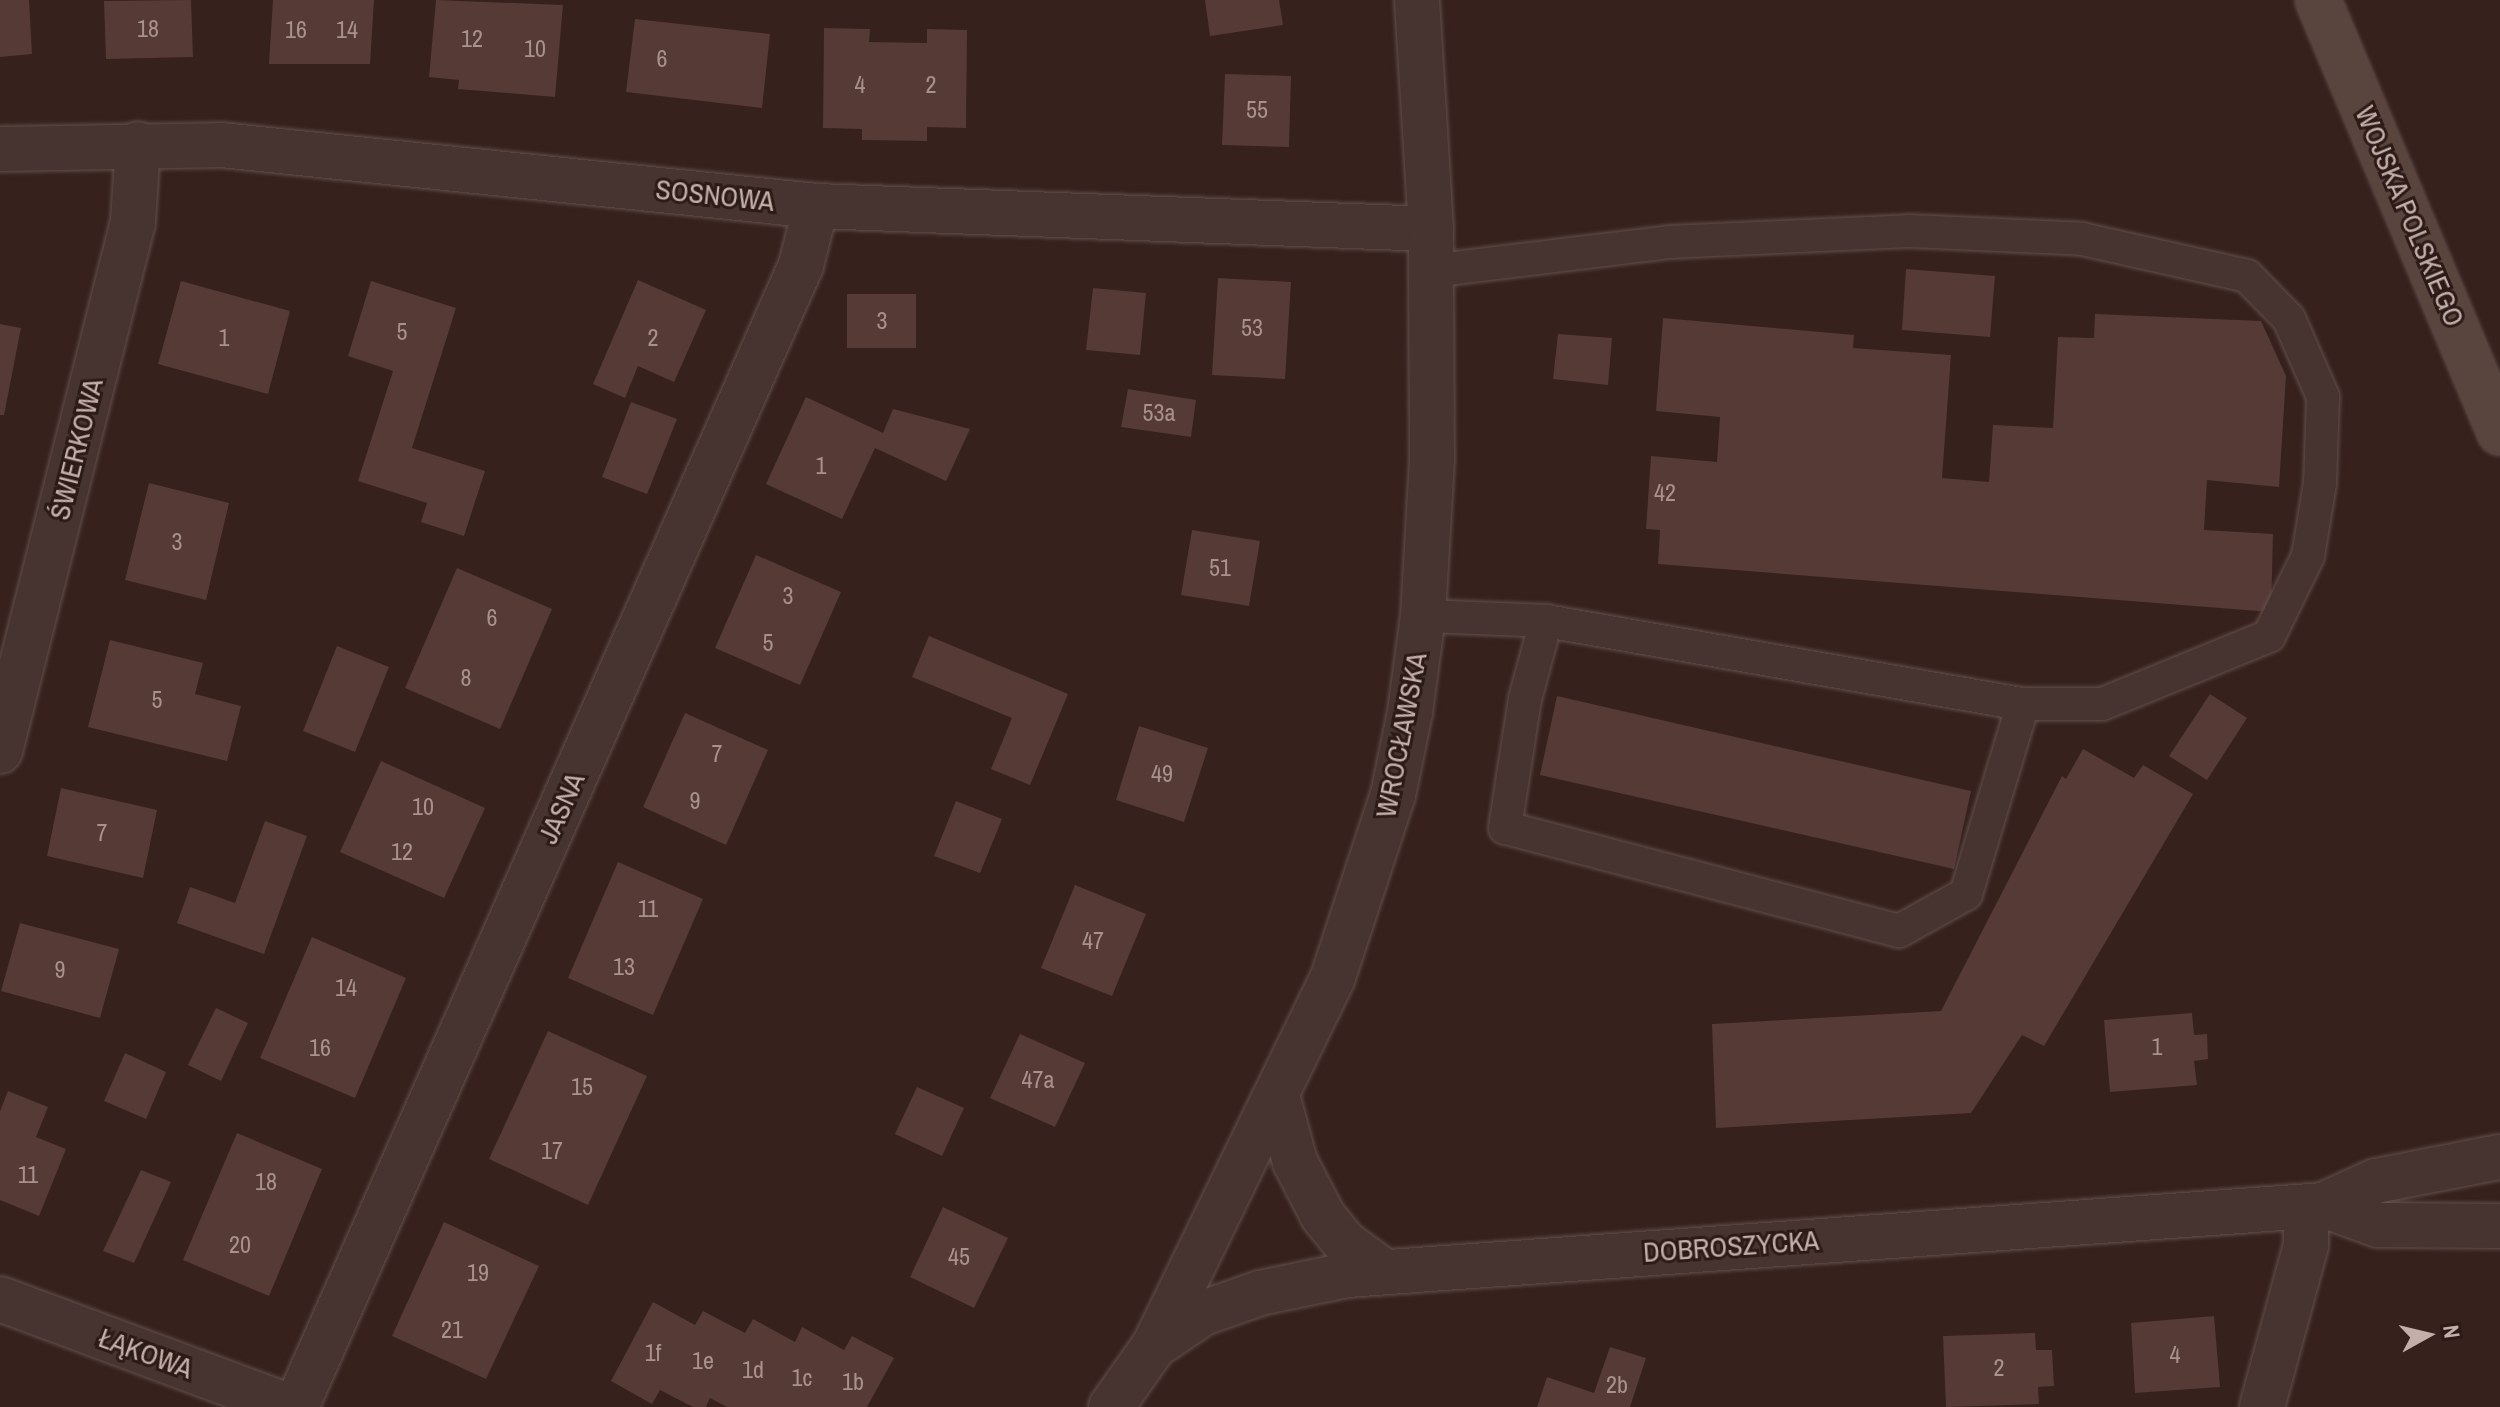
<!DOCTYPE html>
<html>
<head>
<meta charset="utf-8">
<style>
	body { margin:0 }
	#map { position:relative; width:2500px; height:1407px; overflow:hidden; background:#36211d; font-family:"Archivo Narrow",sans-serif }
	div>[style] { position:absolute }
	.building>* { inset:0; background:#553a36 }
	.roads { filter:drop-shadow(0 0 2px #624f4b) drop-shadow(0 0 2px #624f4b) }
	.service>* { height:32px; margin:-16px; padding:0 16px; transform-origin:16px; border-radius:16px; background:#473431 }
	.minor>* { height:44px; margin:-22px; padding:0 22px; transform-origin:22px; border-radius:22px; background:#473431 }
	.tertiary>* { height:44px; margin:-22px; padding:0 22px; transform-origin:22px; border-radius:22px; background:#473431 }
	.secondary>* { height:44px; margin:-22px; padding:0 22px; transform-origin:22px; border-radius:22px; background:#5a443e }
	span { translate:-50% -50%; white-space:nowrap; text-align:center; line-height:1.15; -webkit-text-stroke:6px #2b1a16; paint-order:stroke }
	.number-label { font-size:24px; color:#a9928d }
	.number-label span { -webkit-text-stroke-width:0 }
	.street-label { font-size:28px; color:#c5afaa }
	.north { position:absolute; left:2388px; top:1295px; width:80px; height:80px; -webkit-text-stroke:6px #2b1a16; paint-order:stroke; rotate:82deg; font-size:22px; font-weight:700; line-height:32px; text-align:center; color:#c5afaa }
	.north::after { content:''; display:block; margin:auto; width:28px; height:36px; background:#c5afaa; clip-path:polygon(50% 0,100% 100%,50% 72%,0 100%) }
</style>
</head>
<body>
<div id="map">
	<div class="building">
		<i style="clip-path:polygon(0 0,29px 0,32px 54px,0 57px)"></i>
		<i style="clip-path:polygon(191px 0,193px 57px,106px 59px,104px 1px)"></i>
		<i style="clip-path:polygon(273px 0,374px 0,370px 64px,269px 64px)"></i>
		<i style="clip-path:polygon(436px 0,563px 5px,555px 97px,458px 89px,459px 80px,429px 77px)"></i>
		<i style="clip-path:polygon(1205px 0,1279px 0,1283px 25px,1210px 36px)"></i>
		<i style="clip-path:polygon(635px 19px,770px 34px,762px 108px,626px 92px)"></i>
		<i style="clip-path:polygon(824px 28px,870px 29px,869px 42px,927px 43px,927px 29px,967px 30px,966px 128px,927px 127px,927px 141px,862px 140px,862px 129px,823px 128px)"></i>
		<i style="clip-path:polygon(1225px 74px,1291px 76px,1289px 147px,1222px 145px)"></i>
		<i style="clip-path:polygon(1906px 269px,1995px 276px,1990px 337px,1902px 330px)"></i>
		<i style="clip-path:polygon(1218px 278px,1291px 282px,1285px 379px,1212px 375px)"></i>
		<i style="clip-path:polygon(638px 280px,706px 310px,674px 382px,638px 366px,625px 398px,593px 384px)"></i>
		<i style="clip-path:polygon(181px 281px,290px 311px,268px 394px,158px 364px)"></i>
		<i style="clip-path:polygon(371px 281px,456px 308px,412px 448px,485px 471px,464px 536px,421px 522px,427px 503px,358px 481px,393px 371px,348px 356px)"></i>
		<i style="clip-path:polygon(1093px 288px,1146px 293px,1140px 355px,1086px 350px)"></i>
		<i style="clip-path:polygon(847px 294px,916px 294px,916px 348px,847px 348px)"></i>
		<i style="clip-path:polygon(2095px 314px,2261px 321px,2286px 376px,2279px 487px,2207px 480px,2204px 530px,2273px 534px,2271px 612px,1658px 564px,1660px 530px,1646px 529px,1651px 456px,1717px 462px,1720px 417px,1656px 411px,1663px 318px,1854px 335px,1853px 348px,1951px 355px,1942px 478px,1989px 482px,1993px 425px,2053px 428px,2058px 337px,2094px 338px)"></i>
		<i style="clip-path:polygon(0 324px,21px 328px,4px 415px,0 415px)"></i>
		<i style="clip-path:polygon(1558px 334px,1612px 338px,1608px 385px,1553px 379px)"></i>
		<i style="clip-path:polygon(1128px 389px,1196px 400px,1191px 437px,1121px 427px)"></i>
		<i style="clip-path:polygon(806px 397px,883px 433px,893px 409px,970px 429px,946px 481px,875px 448px,842px 519px,766px 484px)"></i>
		<i style="clip-path:polygon(631px 402px,677px 419px,647px 494px,602px 477px)"></i>
		<i style="clip-path:polygon(149px 483px,229px 503px,206px 600px,125px 580px)"></i>
		<i style="clip-path:polygon(1192px 530px,1260px 541px,1249px 606px,1181px 595px)"></i>
		<i style="clip-path:polygon(756px 555px,841px 592px,800px 685px,715px 648px)"></i>
		<i style="clip-path:polygon(457px 568px,552px 609px,500px 729px,405px 688px)"></i>
		<i style="clip-path:polygon(929px 636px,1068px 694px,1030px 785px,991px 769px,1012px 718px,912px 677px)"></i>
		<i style="clip-path:polygon(110px 640px,203px 663px,195px 694px,241px 706px,227px 761px,88px 727px)"></i>
		<i style="clip-path:polygon(337px 646px,389px 667px,355px 752px,303px 731px)"></i>
		<i style="clip-path:polygon(2210px 694px,2247px 718px,2207px 780px,2169px 756px)"></i>
		<i style="clip-path:polygon(1557px 696px,1971px 791px,1954px 869px,1540px 775px)"></i>
		<i style="clip-path:polygon(685px 713px,768px 750px,726px 845px,643px 807px)"></i>
		<i style="clip-path:polygon(1139px 726px,1208px 748px,1184px 822px,1116px 800px)"></i>
		<i style="clip-path:polygon(2083px 749px,2134px 778px,2143px 765px,2193px 794px,2044px 1046px,2022px 1035px,1971px 1113px,1716px 1128px,1712px 1024px,1941px 1011px,2062px 776px,2066px 779px)"></i>
		<i style="clip-path:polygon(381px 761px,485px 808px,444px 898px,340px 852px)"></i>
		<i style="clip-path:polygon(61px 788px,157px 810px,143px 878px,47px 856px)"></i>
		<i style="clip-path:polygon(956px 801px,1002px 819px,980px 873px,934px 856px)"></i>
		<i style="clip-path:polygon(265px 821px,307px 836px,264px 954px,177px 923px,190px 887px,235px 903px)"></i>
		<i style="clip-path:polygon(618px 862px,703px 899px,653px 1015px,568px 978px)"></i>
		<i style="clip-path:polygon(1075px 885px,1146px 914px,1112px 996px,1041px 968px)"></i>
		<i style="clip-path:polygon(20px 923px,119px 949px,100px 1018px,1px 991px)"></i>
		<i style="clip-path:polygon(312px 937px,406px 978px,355px 1098px,260px 1058px)"></i>
		<i style="clip-path:polygon(216px 1008px,248px 1023px,221px 1081px,188px 1065px)"></i>
		<i style="clip-path:polygon(2192px 1013px,2194px 1035px,2207px 1034px,2208px 1059px,2194px 1061px,2197px 1085px,2110px 1092px,2104px 1020px)"></i>
		<i style="clip-path:polygon(548px 1031px,647px 1076px,588px 1205px,489px 1159px)"></i>
		<i style="clip-path:polygon(1020px 1034px,1085px 1063px,1055px 1127px,990px 1098px)"></i>
		<i style="clip-path:polygon(125px 1053px,166px 1072px,146px 1119px,104px 1101px)"></i>
		<i style="clip-path:polygon(917px 1087px,964px 1108px,942px 1156px,895px 1134px)"></i>
		<i style="clip-path:polygon(8px 1091px,48px 1107px,36px 1137px,66px 1149px,39px 1216px,0 1200px,0 1111px)"></i>
		<i style="clip-path:polygon(237px 1133px,322px 1169px,269px 1296px,183px 1260px)"></i>
		<i style="clip-path:polygon(141px 1170px,171px 1182px,134px 1263px,103px 1251px)"></i>
		<i style="clip-path:polygon(943px 1207px,1008px 1238px,974px 1308px,910px 1277px)"></i>
		<i style="clip-path:polygon(444px 1222px,539px 1266px,486px 1379px,392px 1336px)"></i>
		<i style="clip-path:polygon(653px 1302px,695px 1325px,703px 1311px,745px 1333px,753px 1319px,795px 1342px,802px 1327px,844px 1350px,852px 1336px,894px 1358px,867px 1407px,727px 1407px,710px 1398px,706px 1407px,693px 1407px,660px 1390px,652px 1404px,611px 1381px)"></i>
		<i style="clip-path:polygon(2214px 1316px,2220px 1387px,2135px 1393px,2131px 1323px)"></i>
		<i style="clip-path:polygon(2035px 1333px,2036px 1350px,2052px 1350px,2054px 1386px,2038px 1387px,2039px 1404px,1946px 1407px,1943px 1336px)"></i>
		<i style="clip-path:polygon(1610px 1347px,1646px 1358px,1630px 1407px,1537px 1407px,1547px 1377px,1594px 1393px)"></i>
	</div>
	<div class="roads">
		<div class="service">
			<i style="left:1430px;top:271px;width:241px;rotate:-6.9deg"></i>
			<i style="left:1669px;top:242px;width:240px;rotate:-2.6deg"></i>
			<i style="left:1909px;top:231px;width:173px;rotate:2.6deg"></i>
			<i style="left:2082px;top:239px;width:169px;rotate:12.6deg"></i>
			<i style="left:2247px;top:276px;width:60px;rotate:45.7deg"></i>
			<i style="left:2289px;top:319px;width:85px;rotate:66.4deg"></i>
			<i style="left:2323px;top:397px;width:86px;rotate:92deg"></i>
			<i style="left:2320px;top:483px;width:74px;rotate:99.3deg"></i>
			<i style="left:2308px;top:556px;width:89px;rotate:116deg"></i>
			<i style="left:2269px;top:636px;width:180px;rotate:157.8deg"></i>
			<i style="left:2102px;top:704px;width:79px;rotate:180deg"></i>
			<i style="left:1423px;top:616px;width:123px;rotate:2.3deg"></i>
			<i style="left:1546px;top:621px;width:484px;rotate:9.9deg"></i>
			<i style="left:2023px;top:704px;width:198px;rotate:106.7deg"></i>
			<i style="left:1966px;top:894px;width:77px;rotate:151.1deg"></i>
			<i style="left:1899px;top:931px;width:407px;rotate:-165.3deg"></i>
			<i style="left:1505px;top:828px;width:131px;rotate:-81.2deg"></i>
			<i style="left:1525px;top:699px;width:81px;rotate:-74.9deg"></i>
		</div>
		<div class="minor">
			<i style="left:0;top:149px;width:221px;rotate:-1deg"></i>
			<i style="left:221px;top:145px;width:598px;rotate:5.85deg"></i>
			<i style="left:816px;top:206px;width:615px;rotate:2.14deg"></i>
			<i style="left:0;top:751px;width:545px;rotate:-75.89deg"></i>
			<i style="left:133px;top:222px;width:78px;rotate:-86.3deg"></i>
			<i style="left:1278px;top:1099px;width:65px;rotate:74.9deg"></i>
			<i style="left:1295px;top:1162px;width:61px;rotate:62.6deg"></i>
			<i style="left:1323px;top:1216px;width:36px;rotate:51deg"></i>
			<i style="left:1346px;top:1244px;width:46px;rotate:36.1deg"></i>
			<i style="left:0;top:1299px;width:310px;rotate:20.4deg"></i>
			<i style="left:1154px;top:1346px;width:410px;rotate:-64.1deg"></i>
			<i style="left:1333px;top:977px;width:192px;rotate:-71.8deg"></i>
			<i style="left:1393px;top:795px;width:85px;rotate:-78.4deg"></i>
			<i style="left:1410px;top:712px;width:97px;rotate:-82.3deg"></i>
			<i style="left:1423px;top:616px;width:158px;rotate:-86.7deg"></i>
			<i style="left:1432px;top:458px;width:229px;rotate:-90.3deg"></i>
			<i style="left:1431px;top:229px;width:229px;rotate:-93.5deg"></i>
			<i style="left:296px;top:1407px;width:1249px;rotate:-66.14deg"></i>
			<i style="left:801px;top:265px;width:61px;rotate:-75.7deg"></i>
			<i style="left:2262px;top:1407px;width:168px;rotate:-74.8deg"></i>
			<i style="left:2306px;top:1245px;width:38px;rotate:-90deg"></i>
		</div>
		<div class="tertiary">
			<i style="left:2323px;top:1205px;width:59px;rotate:20deg"></i>
			<i style="left:2378px;top:1225px;width:122px;rotate:0.5deg"></i>
			<i style="left:1111px;top:1407px;width:75px;rotate:-54.8deg"></i>
			<i style="left:1154px;top:1346px;width:59px;rotate:-34deg"></i>
			<i style="left:1203px;top:1313px;width:60px;rotate:-19.3deg"></i>
			<i style="left:1260px;top:1293px;width:89px;rotate:-11.7deg"></i>
			<i style="left:1347px;top:1275px;width:979px;rotate:-4.1deg"></i>
			<i style="left:2323px;top:1205px;width:58px;rotate:-24.4deg"></i>
			<i style="left:2376px;top:1181px;width:126px;rotate:-11deg"></i>
		</div>
		<div class="secondary">
			<i style="left:2318px;top:0;width:469px;rotate:67.2deg"></i>
		</div>
	</div>
	<div class="number-label">
		<span style="left:148px;top:29px">18</span>
		<span style="left:296px;top:30px">16</span>
		<span style="left:347px;top:30px">14</span>
		<span style="left:472px;top:39px">12</span>
		<span style="left:535px;top:49px">10</span>
		<span style="left:662px;top:59px">6</span>
		<span style="left:860px;top:85px">4</span>
		<span style="left:931px;top:85px">2</span>
		<span style="left:1257px;top:110px">55</span>
		<span style="left:882px;top:321px">3</span>
		<span style="left:1252px;top:328px">53</span>
		<span style="left:402px;top:332px">5</span>
		<span style="left:224px;top:338px">1</span>
		<span style="left:653px;top:338px">2</span>
		<span style="left:1159px;top:413px">53a</span>
		<span style="left:821px;top:466px">1</span>
		<span style="left:1665px;top:493px">42</span>
		<span style="left:177px;top:542px">3</span>
		<span style="left:1220px;top:568px">51</span>
		<span style="left:788px;top:596px">3</span>
		<span style="left:492px;top:618px">6</span>
		<span style="left:768px;top:643px">5</span>
		<span style="left:466px;top:678px">8</span>
		<span style="left:157px;top:700px">5</span>
		<span style="left:717px;top:754px">7</span>
		<span style="left:1162px;top:774px">49</span>
		<span style="left:695px;top:801px">9</span>
		<span style="left:423px;top:807px">10</span>
		<span style="left:102px;top:833px">7</span>
		<span style="left:402px;top:852px">12</span>
		<span style="left:648px;top:909px">11</span>
		<span style="left:1093px;top:941px">47</span>
		<span style="left:624px;top:967px">13</span>
		<span style="left:60px;top:970px">9</span>
		<span style="left:346px;top:988px">14</span>
		<span style="left:2157px;top:1047px">1</span>
		<span style="left:320px;top:1048px">16</span>
		<span style="left:1038px;top:1080px">47a</span>
		<span style="left:582px;top:1087px">15</span>
		<span style="left:552px;top:1151px">17</span>
		<span style="left:28px;top:1175px">11</span>
		<span style="left:266px;top:1182px">18</span>
		<span style="left:240px;top:1245px">20</span>
		<span style="left:959px;top:1257px">45</span>
		<span style="left:478px;top:1273px">19</span>
		<span style="left:452px;top:1330px">21</span>
		<span style="left:653px;top:1353px">1f</span>
		<span style="left:2175px;top:1355px">4</span>
		<span style="left:703px;top:1361px">1e</span>
		<span style="left:1999px;top:1368px">2</span>
		<span style="left:753px;top:1370px">1d</span>
		<span style="left:802px;top:1378px">1c</span>
		<span style="left:853px;top:1382px">1b</span>
		<span style="left:1617px;top:1385px">2b</span>
	</div>
	<div class="street-label">
		<span style="left:715px;top:195px;rotate:6deg">SOSNOWA</span>
		<span style="left:2410px;top:216px;rotate:67deg">WOJSKA POLSKIEGO</span>
		<span style="left:76px;top:449px;rotate:-76deg">ŚWIERKOWA</span>
		<span style="left:1401px;top:735px;rotate:-79deg">WROCŁAWSKA</span>
		<span style="left:561px;top:808px;rotate:-66deg">JASNA</span>
		<span style="left:1731px;top:1246px;rotate:-4deg">DOBROSZYCKA</span>
		<span style="left:146px;top:1353px;rotate:20deg">ŁĄKOWA</span>
	</div>
	<div class="north">N</div>
</div>
</body>
</html>
